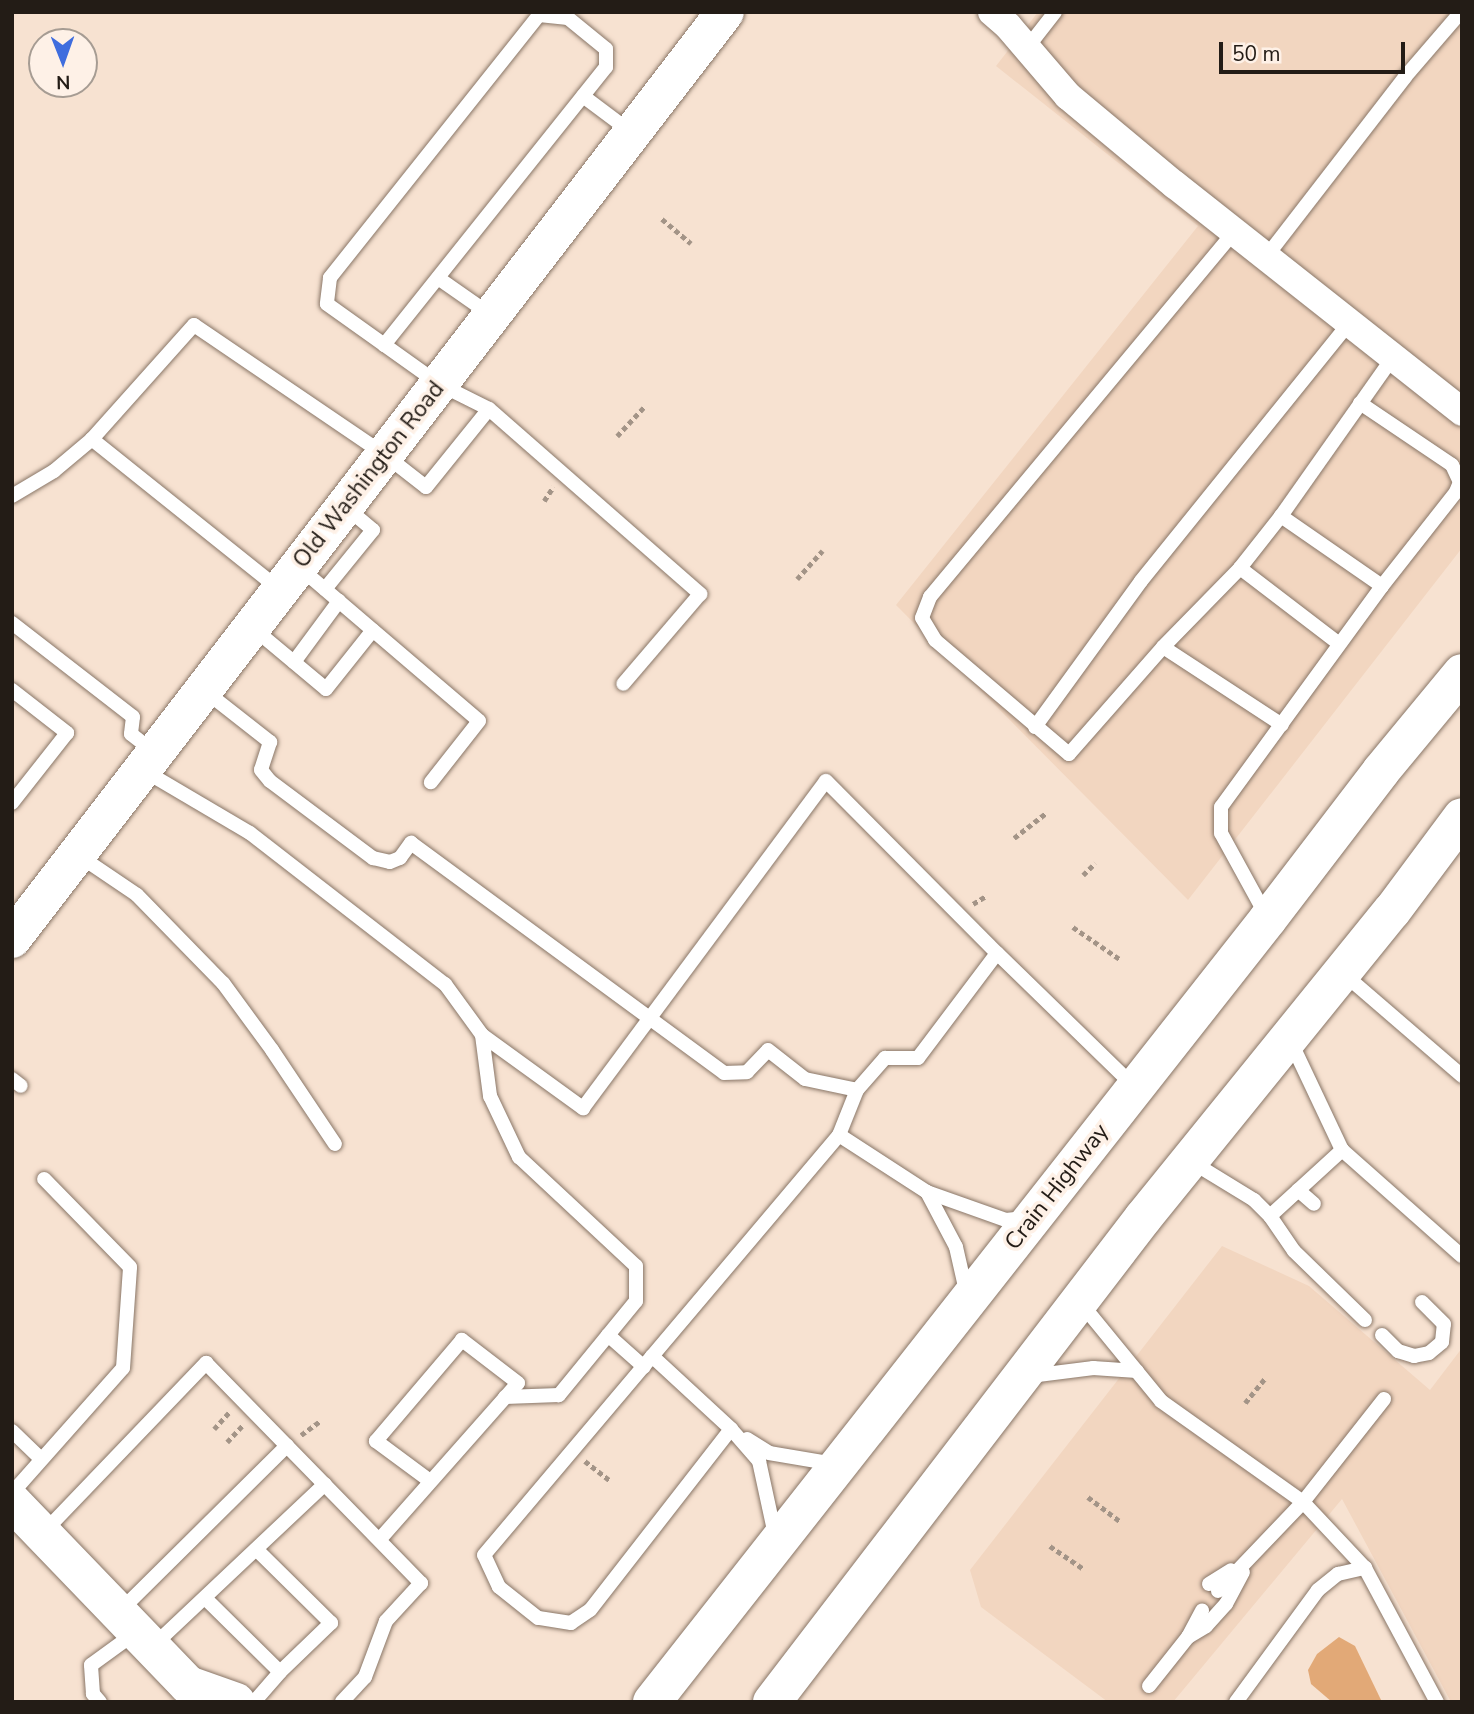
<!DOCTYPE html>
<html>
<head>
<meta charset="utf-8">
<style>
	body { margin:0 }
	#map { position:relative; width:1474px; height:1714px; overflow:hidden; background:#f7e2d1; font-family:"Nunito Sans",sans-serif }
	div>[style] { position:absolute }
	.built>* { inset:0; background:#f2d6c0 }
	.water>* { inset:0; background:#e2a977 }
	.path>* { height:4.5px; margin-top:-2.25px; transform-origin:0; background:repeating-linear-gradient(90deg,#a39487 0 5px,transparent 0 8.5px) }
	.roads { filter:drop-shadow(0 0 2px #897667) drop-shadow(0 0 2px #897667) }
	.lane>* { height:14px; margin:-7px; padding:0 7px; transform-origin:7px; border-radius:7px; background:#fff }
	.street>* { height:28px; margin:-14px; padding:0 14px; transform-origin:14px; border-radius:14px; background:#fff }
	.secondary>* { height:38px; margin:-19px; padding:0 19px; transform-origin:19px; border-radius:19px; background:#fff }
	.highway>* { height:38px; margin:-19px; padding:0 19px; transform-origin:19px; border-radius:19px; background:#fff }
	span { translate:-50% -50%; white-space:nowrap; text-align:center; line-height:1.15; -webkit-text-stroke:7px #fef1e7; paint-order:stroke }
	.street-label { font-size:23px; color:#231c16 }
	.frame { position:absolute; inset:0; border:14px solid #231c16; pointer-events:none }
	.north { position:absolute; left:28px; top:28px; width:70px; height:70px; box-sizing:border-box; background:#fef1e7; border:2px solid #a69c93; border-radius:50%; rotate:179deg; font-size:19px; font-weight:700; line-height:28px; text-align:center; color:#231c16 }
	.north::after { content:''; display:block; margin:auto; width:24px; height:32px; background:#3f6dde; clip-path:polygon(50% 0,100% 100%,50% 72%,0 100%) }
	.scale { position:absolute; left:1219px; top:42px; width:186px; height:32px; box-sizing:border-box; border:4px solid #231c16; border-top:0; padding-left:9px; font-size:21px; line-height:24px; white-space:nowrap; color:#231c16; -webkit-text-stroke:5px #fef1e7; paint-order:stroke }
</style>
</head>
<body>
<div id="map">
	<div class="built">
		<i style="clip-path:polygon(1038px 12px,1462px 12px,1462px 548px,1188px 900px,896px 605px,1198px 226px,996px 66px)"></i>
		<i style="clip-path:polygon(1222px 1246px,1309px 1286px,1430px 1390px,1462px 1348px,1462px 1702px,1451px 1702px,1342px 1499px,1173px 1702px,1108px 1702px,981px 1607px,970px 1570px)"></i>
	</div>
	<div class="water">
		<i style="clip-path:polygon(1339px 1637px,1355px 1646px,1382px 1702px,1332px 1702px,1311px 1684px,1308px 1670px,1317px 1654px)"></i>
	</div>
	<div class="path">
		<i style="left:662px;top:219px;width:38px;rotate:40deg"></i>
		<i style="left:617px;top:436px;width:40px;rotate:-47deg"></i>
		<i style="left:544px;top:501px;width:17px;rotate:-57deg"></i>
		<i style="left:797px;top:579px;width:38px;rotate:-48deg"></i>
		<i style="left:1014px;top:838px;width:41px;rotate:-38deg"></i>
		<i style="left:1083px;top:875px;width:17px;rotate:-45deg"></i>
		<i style="left:973px;top:904px;width:15px;rotate:-32deg"></i>
		<i style="left:1073px;top:927px;width:58px;rotate:34.5deg"></i>
		<i style="left:1245px;top:1403px;width:33px;rotate:-51deg"></i>
		<i style="left:214px;top:1429px;width:24px;rotate:-48deg"></i>
		<i style="left:301px;top:1435px;width:24px;rotate:-36deg"></i>
		<i style="left:227px;top:1442px;width:23px;rotate:-47deg"></i>
		<i style="left:585px;top:1461px;width:31px;rotate:38deg"></i>
		<i style="left:1088px;top:1497px;width:41px;rotate:37.1deg"></i>
		<i style="left:1050px;top:1546px;width:42px;rotate:34.4deg"></i>
	</div>
	<div class="roads">
		<div class="lane">
			<i style="left:1027px;top:48px;width:46px;rotate:-52.1deg"></i>
			<i style="left:583px;top:96px;width:60px;rotate:36.9deg"></i>
			<i style="left:1234px;top:232px;width:475px;rotate:129.8deg"></i>
			<i style="left:930px;top:597px;width:22px;rotate:111deg"></i>
			<i style="left:922px;top:618px;width:26px;rotate:59deg"></i>
			<i style="left:935px;top:640px;width:176px;rotate:40.4deg"></i>
			<i style="left:1069px;top:754px;width:142px;rotate:-48.7deg"></i>
			<i style="left:1163px;top:647px;width:110px;rotate:-45.7deg"></i>
			<i style="left:1266px;top:257px;width:227px;rotate:-52.3deg"></i>
			<i style="left:1405px;top:77px;width:86px;rotate:-49.3deg"></i>
			<i style="left:438px;top:278px;width:65px;rotate:34.9deg"></i>
			<i style="left:384px;top:345px;width:356px;rotate:-51.4deg"></i>
			<i style="left:606px;top:67px;width:18px;rotate:-90deg"></i>
			<i style="left:606px;top:49px;width:49px;rotate:-140.8deg"></i>
			<i style="left:568px;top:18px;width:29px;rotate:-174deg"></i>
			<i style="left:539px;top:15px;width:336px;rotate:128.5deg"></i>
			<i style="left:330px;top:278px;width:26px;rotate:97deg"></i>
			<i style="left:327px;top:304px;width:138px;rotate:35.5deg"></i>
			<i style="left:439px;top:384px;width:56px;rotate:26.6deg"></i>
			<i style="left:489px;top:409px;width:281px;rotate:41.2deg"></i>
			<i style="left:700px;top:594px;width:118px;rotate:130.5deg"></i>
			<i style="left:1360px;top:403px;width:111px;rotate:34deg"></i>
			<i style="left:1452px;top:465px;width:19px;rotate:65deg"></i>
			<i style="left:1460px;top:482px;width:11px;rotate:112deg"></i>
			<i style="left:1456px;top:492px;width:120px;rotate:128.2deg"></i>
			<i style="left:12px;top:496px;width:49px;rotate:-30.8deg"></i>
			<i style="left:54px;top:471px;width:50px;rotate:-40.1deg"></i>
			<i style="left:1281px;top:516px;width:66px;rotate:128.3deg"></i>
			<i style="left:1240px;top:568px;width:123px;rotate:37.4deg"></i>
			<i style="left:300px;top:568px;width:235px;rotate:40.5deg"></i>
			<i style="left:479px;top:721px;width:78px;rotate:128.2deg"></i>
			<i style="left:279px;top:589px;width:240px;rotate:-141.3deg"></i>
			<i style="left:92px;top:439px;width:153px;rotate:-48.2deg"></i>
			<i style="left:194px;top:325px;width:231px;rotate:34.2deg"></i>
			<i style="left:385px;top:455px;width:52px;rotate:38deg"></i>
			<i style="left:426px;top:487px;width:100px;rotate:-51.1deg"></i>
			<i style="left:325px;top:589px;width:76px;rotate:-50.9deg"></i>
			<i style="left:373px;top:530px;width:35px;rotate:-140deg"></i>
			<i style="left:12px;top:623px;width:153px;rotate:37.8deg"></i>
			<i style="left:133px;top:717px;width:17px;rotate:97deg"></i>
			<i style="left:131px;top:734px;width:28px;rotate:38deg"></i>
			<i style="left:253px;top:628px;width:95px;rotate:39.9deg"></i>
			<i style="left:326px;top:689px;width:75px;rotate:-51.5deg"></i>
			<i style="left:1163px;top:647px;width:142px;rotate:33.2deg"></i>
			<i style="left:294px;top:662px;width:76px;rotate:-53.6deg"></i>
			<i style="left:12px;top:690px;width:70px;rotate:38deg"></i>
			<i style="left:67px;top:733px;width:89px;rotate:128.2deg"></i>
			<i style="left:205px;top:691px;width:83px;rotate:38.1deg"></i>
			<i style="left:270px;top:742px;width:29px;rotate:108deg"></i>
			<i style="left:261px;top:770px;width:14px;rotate:51deg"></i>
			<i style="left:270px;top:781px;width:129px;rotate:36.8deg"></i>
			<i style="left:373px;top:858px;width:17px;rotate:13deg"></i>
			<i style="left:390px;top:862px;width:11px;rotate:-22deg"></i>
			<i style="left:400px;top:858px;width:19px;rotate:-54deg"></i>
			<i style="left:411px;top:843px;width:388px;rotate:36.3deg"></i>
			<i style="left:724px;top:1073px;width:23px;rotate:-2deg"></i>
			<i style="left:747px;top:1072px;width:30px;rotate:-46deg"></i>
			<i style="left:768px;top:1050px;width:47px;rotate:38.1deg"></i>
			<i style="left:805px;top:1079px;width:53px;rotate:11.9deg"></i>
			<i style="left:857px;top:1090px;width:43px;rotate:-48.8deg"></i>
			<i style="left:885px;top:1058px;width:33px"></i>
			<i style="left:918px;top:1058px;width:131px;rotate:-53deg"></i>
			<i style="left:997px;top:953px;width:191px;rotate:44.2deg"></i>
			<i style="left:1035px;top:727px;width:180px;rotate:-54deg"></i>
			<i style="left:1141px;top:581px;width:333px;rotate:-51.1deg"></i>
			<i style="left:143px;top:770px;width:124px;rotate:30.5deg"></i>
			<i style="left:250px;top:833px;width:247px;rotate:37.8deg"></i>
			<i style="left:445px;top:984px;width:63px;rotate:54deg"></i>
			<i style="left:482px;top:1035px;width:62px;rotate:82.5deg"></i>
			<i style="left:490px;top:1096px;width:68px;rotate:64.6deg"></i>
			<i style="left:519px;top:1157px;width:160px;rotate:43deg"></i>
			<i style="left:636px;top:1266px;width:35px;rotate:90deg"></i>
			<i style="left:636px;top:1301px;width:122px;rotate:129.3deg"></i>
			<i style="left:559px;top:1395px;width:54px;rotate:177.9deg"></i>
			<i style="left:78px;top:855px;width:71px;rotate:34.1deg"></i>
			<i style="left:137px;top:895px;width:123px;rotate:45.7deg"></i>
			<i style="left:223px;top:983px;width:83px;rotate:53.8deg"></i>
			<i style="left:272px;top:1050px;width:113px;rotate:56.2deg"></i>
			<i style="left:1267px;top:917px;width:96px;rotate:-118.7deg"></i>
			<i style="left:1221px;top:833px;width:26px;rotate:-90deg"></i>
			<i style="left:1221px;top:807px;width:273px;rotate:-53.9deg"></i>
			<i style="left:1382px;top:586px;width:123px;rotate:-145.3deg"></i>
			<i style="left:1281px;top:516px;width:194px;rotate:-54.8deg"></i>
			<i style="left:1344px;top:974px;width:156px;rotate:40.8deg"></i>
			<i style="left:482px;top:1035px;width:125px;rotate:35.9deg"></i>
			<i style="left:583px;top:1108px;width:407px;rotate:-53.4deg"></i>
			<i style="left:826px;top:781px;width:243px;rotate:45.2deg"></i>
			<i style="left:1291px;top:1042px;width:119px;rotate:64.7deg"></i>
			<i style="left:1342px;top:1150px;width:160px;rotate:41.5deg"></i>
			<i style="left:12px;top:1079px;width:11px;rotate:38deg"></i>
			<i style="left:839px;top:1135px;width:48px;rotate:-68.2deg"></i>
			<i style="left:1192px;top:1162px;width:73px;rotate:31.5deg"></i>
			<i style="left:1254px;top:1200px;width:23px;rotate:45deg"></i>
			<i style="left:1270px;top:1216px;width:42px;rotate:55.6deg"></i>
			<i style="left:1294px;top:1251px;width:99px;rotate:44.2deg"></i>
			<i style="left:1298px;top:1190px;width:21px;rotate:41deg"></i>
			<i style="left:927px;top:1192px;width:62px;rotate:62.2deg"></i>
			<i style="left:956px;top:1247px;width:45px;rotate:77.2deg"></i>
			<i style="left:1270px;top:1216px;width:98px;rotate:-42.5deg"></i>
			<i style="left:1080px;top:1302px;width:128px;rotate:50.7deg"></i>
			<i style="left:1161px;top:1401px;width:174px;rotate:35.4deg"></i>
			<i style="left:1303px;top:1502px;width:91px;rotate:46.8deg"></i>
			<i style="left:1365px;top:1568px;width:152px;rotate:61.8deg"></i>
			<i style="left:608px;top:1335px;width:48px;rotate:41.6deg"></i>
			<i style="left:1382px;top:1335px;width:23px;rotate:45deg"></i>
			<i style="left:1398px;top:1351px;width:17px;rotate:17deg"></i>
			<i style="left:1414px;top:1356px;width:15px;rotate:-11deg"></i>
			<i style="left:1429px;top:1353px;width:17px;rotate:-40deg"></i>
			<i style="left:1442px;top:1342px;width:18px;rotate:-84deg"></i>
			<i style="left:1444px;top:1324px;width:31px;rotate:-135deg"></i>
			<i style="left:652px;top:1356px;width:108px;rotate:42.7deg"></i>
			<i style="left:731px;top:1429px;width:43px;rotate:48.8deg"></i>
			<i style="left:759px;top:1461px;width:76px;rotate:77.8deg"></i>
			<i style="left:1030px;top:1376px;width:64px;rotate:-7.2deg"></i>
			<i style="left:1093px;top:1368px;width:44px;rotate:3.9deg"></i>
			<i style="left:731px;top:1429px;width:229px;rotate:127.9deg"></i>
			<i style="left:590px;top:1610px;width:23px;rotate:146deg"></i>
			<i style="left:571px;top:1623px;width:33px;rotate:-171deg"></i>
			<i style="left:538px;top:1618px;width:50px;rotate:-141.5deg"></i>
			<i style="left:499px;top:1587px;width:35px;rotate:-115deg"></i>
			<i style="left:484px;top:1555px;width:550px;rotate:-49.79deg"></i>
			<i style="left:839px;top:1135px;width:105px;rotate:32.9deg"></i>
			<i style="left:927px;top:1192px;width:84px;rotate:19.5deg"></i>
			<i style="left:1006px;top:1220px;width:19px;rotate:-6deg"></i>
			<i style="left:12px;top:1431px;width:40px;rotate:44deg"></i>
			<i style="left:747px;top:1439px;width:26px;rotate:32deg"></i>
			<i style="left:769px;top:1453px;width:66px;rotate:9.6deg"></i>
			<i style="left:12px;top:1493px;width:167px;rotate:-48.4deg"></i>
			<i style="left:123px;top:1368px;width:101px;rotate:-86deg"></i>
			<i style="left:130px;top:1267px;width:123px;rotate:-134.3deg"></i>
			<i style="left:43px;top:1533px;width:236px;rotate:-46.2deg"></i>
			<i style="left:206px;top:1363px;width:308px;rotate:45.7deg"></i>
			<i style="left:421px;top:1583px;width:52px;rotate:132.6deg"></i>
			<i style="left:386px;top:1621px;width:60px;rotate:110.6deg"></i>
			<i style="left:365px;top:1677px;width:34px;rotate:133deg"></i>
			<i style="left:380px;top:1539px;width:208px;rotate:-48.5deg"></i>
			<i style="left:518px;top:1383px;width:71px;rotate:-142.5deg"></i>
			<i style="left:462px;top:1340px;width:133px;rotate:130.4deg"></i>
			<i style="left:376px;top:1441px;width:67px;rotate:36.5deg"></i>
			<i style="left:1209px;top:1584px;width:26px;rotate:-32deg"></i>
			<i style="left:1218px;top:1591px;width:123px;rotate:-46.3deg"></i>
			<i style="left:1303px;top:1502px;width:131px;rotate:-51.8deg"></i>
			<i style="left:205px;top:1598px;width:105px;rotate:44.6deg"></i>
			<i style="left:280px;top:1672px;width:71px;rotate:-43.9deg"></i>
			<i style="left:331px;top:1623px;width:105px;rotate:-135.4deg"></i>
			<i style="left:118px;top:1613px;width:238px;rotate:-44.7deg"></i>
			<i style="left:1188px;top:1637px;width:21px;rotate:-31deg"></i>
			<i style="left:1206px;top:1626px;width:30px;rotate:-48deg"></i>
			<i style="left:1226px;top:1604px;width:36px;rotate:-62deg"></i>
			<i style="left:153px;top:1646px;width:236px;rotate:-43.3deg"></i>
			<i style="left:1149px;top:1686px;width:63px;rotate:-51.5deg"></i>
			<i style="left:1188px;top:1637px;width:30px;rotate:-62deg"></i>
			<i style="left:100px;top:1702px;width:11px;rotate:-131deg"></i>
			<i style="left:93px;top:1694px;width:29px;rotate:-94deg"></i>
			<i style="left:91px;top:1665px;width:54px;rotate:-36deg"></i>
			<i style="left:254px;top:1702px;width:40px;rotate:-49deg"></i>
			<i style="left:1236px;top:1702px;width:139px;rotate:-53.8deg"></i>
			<i style="left:1318px;top:1590px;width:26px;rotate:-39deg"></i>
			<i style="left:1338px;top:1574px;width:28px;rotate:-13deg"></i>
		</div>
		<div class="street">
			<i style="left:992px;top:12px;width:21px;rotate:41deg"></i>
			<i style="left:1008px;top:26px;width:92px;rotate:49.4deg"></i>
			<i style="left:1068px;top:96px;width:139px;rotate:39.8deg"></i>
			<i style="left:1175px;top:185px;width:366px;rotate:38.3deg"></i>
		</div>
		<div class="secondary">
			<i style="left:12px;top:939px;width:1169px;rotate:-52.43deg"></i>
		</div>
		<div class="highway">
			<i style="left:12px;top:1502px;width:254px;rotate:46.1deg"></i>
			<i style="left:188px;top:1685px;width:51px;rotate:19.5deg"></i>
			<i style="left:652px;top:1702px;width:996px;rotate:-51.81deg"></i>
			<i style="left:1268px;top:919px;width:186px;rotate:-52.6deg"></i>
			<i style="left:1381px;top:771px;width:127px;rotate:-50.4deg"></i>
			<i style="left:772px;top:1702px;width:610px;rotate:-52.53deg"></i>
			<i style="left:1143px;top:1218px;width:395px;rotate:-51deg"></i>
			<i style="left:1392px;top:911px;width:117px;rotate:-53.3deg"></i>
		</div>
	</div>
	<div class="street-label">
		<span style="left:369px;top:475px;rotate:-52deg">Old Washington Road</span>
		<span style="left:1057px;top:1187px;rotate:-52deg">Crain Highway</span>
	</div>
	<div class="frame"></div>
	<div class="north">N</div>
	<div class="scale">50 m</div>
</div>
</body>
</html>
